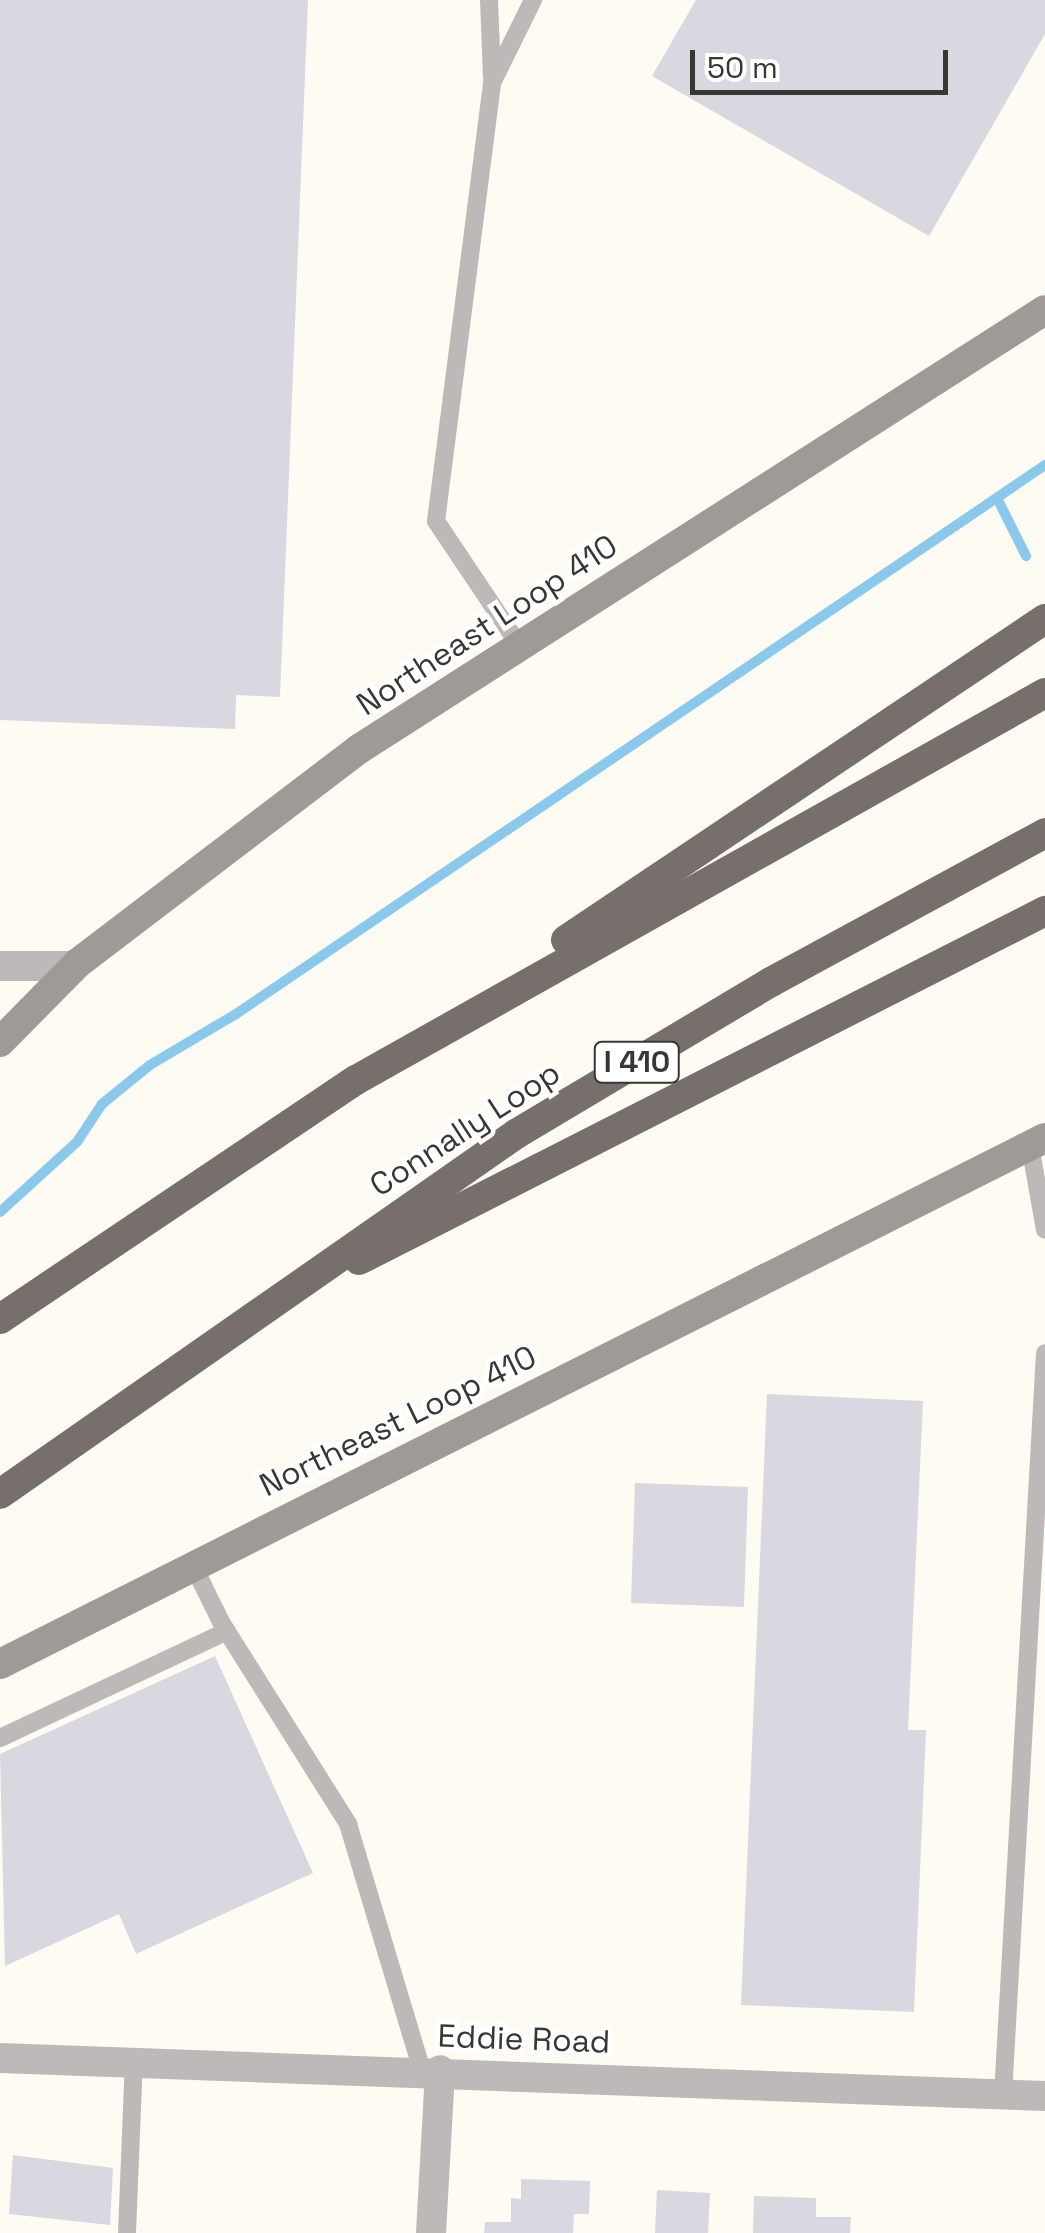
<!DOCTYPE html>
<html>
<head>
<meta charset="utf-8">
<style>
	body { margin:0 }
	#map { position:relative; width:1045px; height:2233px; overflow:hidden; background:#fdfbf2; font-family:"Space Grotesk",sans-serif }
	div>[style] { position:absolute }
	.stream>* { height:10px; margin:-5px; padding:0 5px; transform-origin:5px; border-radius:5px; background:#8bc9ec }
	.building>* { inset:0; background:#d9d7df }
	.lane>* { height:18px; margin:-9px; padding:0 9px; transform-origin:9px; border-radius:9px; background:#bdb9b8 }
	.street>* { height:30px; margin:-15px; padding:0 15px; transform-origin:15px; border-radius:15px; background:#bdb9b8 }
	.secondary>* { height:30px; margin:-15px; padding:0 15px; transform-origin:15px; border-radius:15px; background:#9f9997 }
	.highway>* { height:30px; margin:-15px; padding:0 15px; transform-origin:15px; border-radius:15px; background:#776f6c }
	span { translate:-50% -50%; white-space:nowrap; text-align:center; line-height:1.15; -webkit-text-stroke:9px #fff; paint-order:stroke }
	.shield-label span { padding:2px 8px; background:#fff; border:2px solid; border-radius:8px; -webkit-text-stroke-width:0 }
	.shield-label { font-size:30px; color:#383734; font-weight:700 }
	.street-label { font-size:32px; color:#383734 }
	.scale { position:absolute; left:690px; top:50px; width:258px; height:45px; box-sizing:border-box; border:5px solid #383734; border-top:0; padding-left:12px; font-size:30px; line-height:35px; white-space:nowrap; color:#383734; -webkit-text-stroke:8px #fff; paint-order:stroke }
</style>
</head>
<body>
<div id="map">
	<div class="stream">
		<i style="left:997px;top:498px;width:65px;rotate:63.4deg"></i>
		<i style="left:0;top:1212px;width:104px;rotate:-42.3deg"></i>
		<i style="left:77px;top:1142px;width:45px;rotate:-56.7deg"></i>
		<i style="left:102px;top:1104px;width:62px;rotate:-39.1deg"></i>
		<i style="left:150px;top:1065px;width:100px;rotate:-30.7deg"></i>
		<i style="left:236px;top:1014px;width:978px;rotate:-34.16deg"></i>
	</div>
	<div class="building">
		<i style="clip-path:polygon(0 0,308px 0,280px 697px,236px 695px,235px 729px,0 720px)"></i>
		<i style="clip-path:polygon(696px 0,1045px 0,1045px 34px,929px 236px,652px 76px)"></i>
		<i style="clip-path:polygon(767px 1394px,923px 1401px,908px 1730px,926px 1730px,914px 2012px,741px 2005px)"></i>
		<i style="clip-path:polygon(635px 1483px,748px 1487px,744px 1607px,631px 1603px)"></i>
		<i style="clip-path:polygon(215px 1656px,313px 1873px,136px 1954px,119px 1914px,5px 1966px,0 1754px)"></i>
		<i style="clip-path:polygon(13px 2155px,113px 2168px,110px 2225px,9px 2214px)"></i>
		<i style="clip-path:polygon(521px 2179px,590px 2181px,589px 2214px,574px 2214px,573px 2233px,484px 2233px,485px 2222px,511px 2222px,511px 2198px,521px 2199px)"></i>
		<i style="clip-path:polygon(657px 2190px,710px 2193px,708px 2233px,655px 2233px)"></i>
		<i style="clip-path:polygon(754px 2196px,816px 2198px,816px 2217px,851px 2217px,850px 2233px,753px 2233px)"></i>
	</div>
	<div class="lane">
		<i style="left:489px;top:0;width:77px;rotate:87.8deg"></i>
		<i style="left:519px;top:645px;width:149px;rotate:-123.8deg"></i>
		<i style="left:436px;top:521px;width:442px;rotate:-82.7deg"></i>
		<i style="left:492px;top:83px;width:93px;rotate:-63.7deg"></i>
		<i style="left:1030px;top:1145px;width:86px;rotate:80deg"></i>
		<i style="left:192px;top:1563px;width:66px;rotate:63.8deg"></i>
		<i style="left:221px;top:1622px;width:239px;rotate:57.8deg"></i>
		<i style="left:348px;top:1824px;width:257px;rotate:73.3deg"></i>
		<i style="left:0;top:1738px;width:251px;rotate:-25.2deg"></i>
		<i style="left:1003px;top:2095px;width:743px;rotate:-86.76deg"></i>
		<i style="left:127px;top:2233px;width:171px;rotate:-87.7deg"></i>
	</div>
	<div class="street">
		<i style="left:0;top:966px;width:73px"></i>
		<i style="left:0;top:2058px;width:1046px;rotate:2.08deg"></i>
		<i style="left:431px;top:2233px;width:163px;rotate:-86.8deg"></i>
	</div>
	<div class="secondary">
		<i style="left:0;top:1042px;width:111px;rotate:-45.4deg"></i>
		<i style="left:78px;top:963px;width:353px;rotate:-37.3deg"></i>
		<i style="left:359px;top:749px;width:814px;rotate:-32.62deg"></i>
		<i style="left:0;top:1664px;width:1170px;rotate:-26.72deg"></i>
	</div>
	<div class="highway">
		<i style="left:566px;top:940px;width:577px;rotate:-33.83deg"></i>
		<i style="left:359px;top:1260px;width:770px;rotate:-26.96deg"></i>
		<i style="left:0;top:1319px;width:429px;rotate:-33.9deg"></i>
		<i style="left:356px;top:1080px;width:790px;rotate:-29.32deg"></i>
		<i style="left:0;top:1494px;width:629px;rotate:-34.9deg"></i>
		<i style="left:516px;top:1134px;width:297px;rotate:-30.8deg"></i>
		<i style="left:771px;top:982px;width:312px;rotate:-28.5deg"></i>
	</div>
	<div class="shield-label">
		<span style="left:637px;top:1062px">I 410</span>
	</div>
	<div class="street-label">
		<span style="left:487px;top:625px;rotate:-33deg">Northeast Loop 410</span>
		<span style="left:465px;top:1129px;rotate:-33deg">Connally Loop</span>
		<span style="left:398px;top:1421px;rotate:-26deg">Northeast Loop 410</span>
		<span style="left:524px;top:2039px;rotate:2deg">Eddie Road</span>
	</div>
	<div class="scale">50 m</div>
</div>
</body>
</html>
